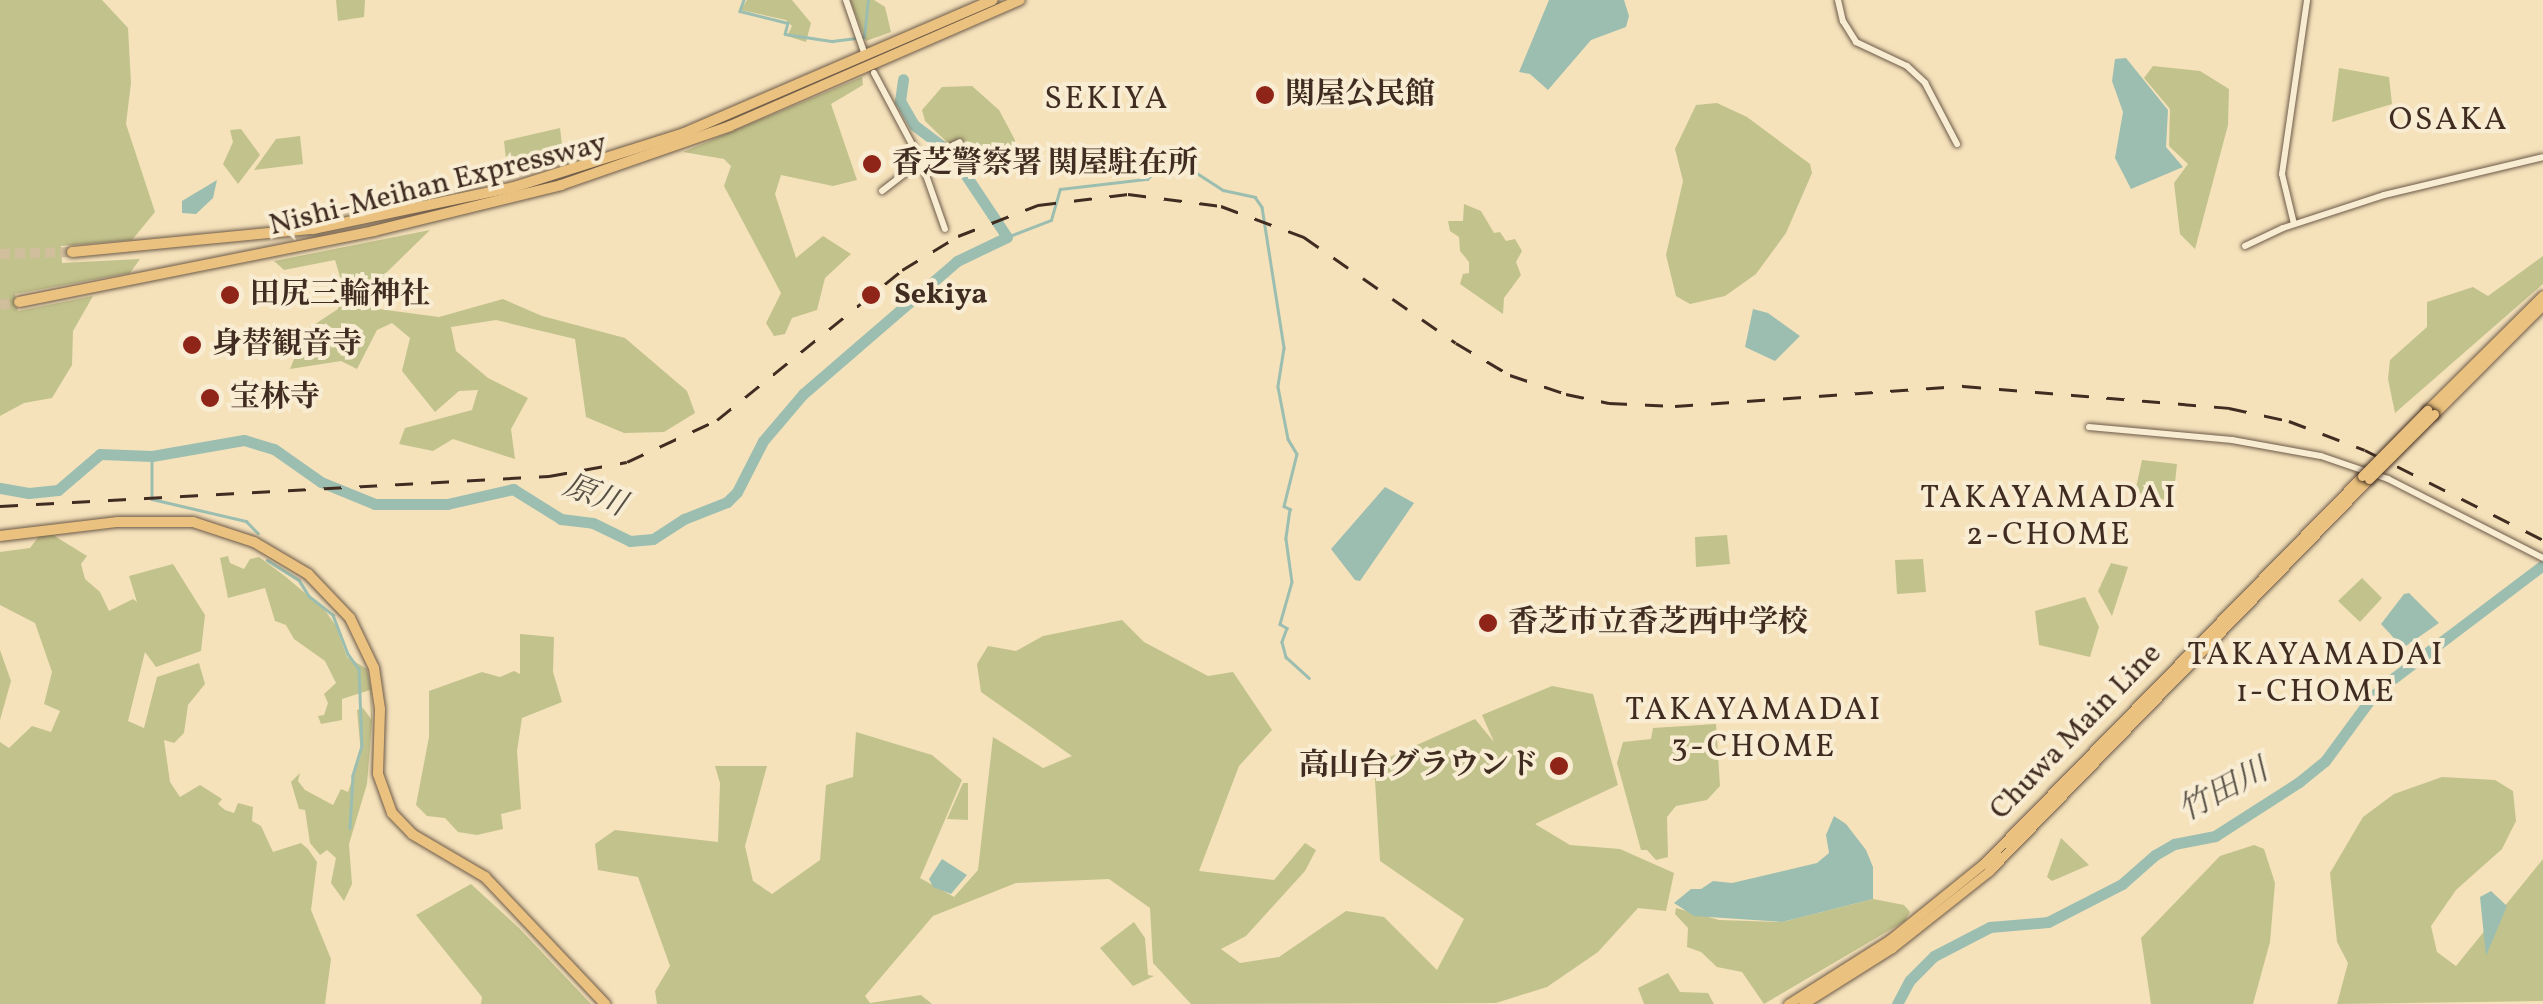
<!DOCTYPE html>
<html>
<head>
<meta charset="utf-8">
<style>
	body { margin:0 }
	#map { position:relative; width:2543px; height:1004px; overflow:hidden; background:#f5e2bb; font-family:Vollkorn,"Noto Serif JP",serif }
	div>[style] { position:absolute }
	.green>* { inset:0; background:#c2c28c }
	.water>* { inset:0; background:#9cbeb0 }
	.stream>* { height:2.5px; margin:-1.25px; padding:0 1.25px; transform-origin:1.25px; border-radius:1.25px; background:#9cbeb0 }
	.river>* { height:11px; margin:-5.5px; padding:0 5.5px; transform-origin:5.5px; border-radius:5.5px; background:#9cbeb0 }
	.highway-tunnel>* { height:10px; margin-top:-5px; transform-origin:0; background:repeating-linear-gradient(90deg,#d1be9c 0 10px,transparent 0 15px) }
	.roads { filter:drop-shadow(0 0 2px #6d5a48) drop-shadow(0 0 2px #6d5a48) }
	.minor>* { height:6px; margin:-3px; padding:0 3px; transform-origin:3px; border-radius:3px; background:#f8ecd3 }
	.major>* { height:9px; margin:-4.5px; padding:0 4.5px; transform-origin:4.5px; border-radius:4.5px; background:#eac17e }
	.highway>* { height:10px; margin:-5px; padding:0 5px; transform-origin:5px; border-radius:5px; background:#eac17e }
	.rail>* { height:2.5px; margin-top:-1.25px; transform-origin:0; background:repeating-linear-gradient(90deg,#402c21 0 18px,transparent 0 36px) }
	.bridges { filter:drop-shadow(0 0 2px #402c21) drop-shadow(0 0 2px #402c21) }
	.major-bridge>* { height:9px; margin:-4.5px; padding:0 4.5px; transform-origin:4.5px; border-radius:4.5px; background:#eac17e }
	.dots>* { width:28px; height:28px; translate:-50% -50%; box-sizing:border-box; border:5px solid #f8ecd3; border-radius:50% }
	span { translate:-50% -50%; white-space:nowrap; text-align:center; line-height:1.15; -webkit-text-stroke:8px #f8ecd3; paint-order:stroke }
	.poi-label { font-size:30px; color:#402c21; font-weight:700 }
	.left { translate:0 -50%; text-align:left }
	.right { translate:-100% -50%; text-align:right }
	.street-label { font-size:30px; color:#402c21 }
	.neighbourhood-label { font-size:32px; color:#402c21; letter-spacing:2.5px }
	.water-label { font-size:32px; color:#575045; font-style:italic }
</style>
</head>
<body>
<div id="map">
	<div class="green">
		<i style="clip-path:polygon(0 0,102px 0,128px 28px,131px 83px,126px 124px,155px 212px,132px 240px,61px 246px,62px 263px,140px 259px,130px 273px,15px 294px,18px 311px,93px 296px,73px 331px,72px 365px,52px 398px,24px 403px,0 416px)"></i>
		<i style="clip-path:polygon(336px 0,365px 0,364px 17px,338px 21px)"></i>
		<i style="clip-path:polygon(747px 0,792px 0,811px 23px,806px 42px,787px 36px,792px 26px,786px 20px,741px 10px)"></i>
		<i style="clip-path:polygon(850px 0,874px 0,885px 7px,891px 32px,866px 41px)"></i>
		<i style="clip-path:polygon(2153px 66px,2200px 71px,2229px 89px,2228px 125px,2195px 249px,2180px 234px,2174px 183px,2188px 164px,2169px 146px,2170px 109px,2144px 78px)"></i>
		<i style="clip-path:polygon(2339px 68px,2389px 77px,2392px 104px,2332px 122px)"></i>
		<i style="clip-path:polygon(862px 77px,863px 85px,831px 104px,857px 180px,833px 186px,781px 175px,775px 194px,796px 258px,823px 236px,851px 254px,825px 278px,817px 310px,792px 318px,785px 334px,774px 336px,766px 323px,781px 293px,724px 186px,731px 166px,724px 159px,683px 152px)"></i>
		<i style="clip-path:polygon(972px 86px,999px 110px,1015px 140px,1011px 165px,998px 175px,989px 174px,953px 148px,925px 121px,922px 110px,942px 87px)"></i>
		<i style="clip-path:polygon(1717px 103px,1747px 117px,1810px 164px,1812px 173px,1786px 233px,1756px 274px,1725px 296px,1690px 304px,1676px 296px,1666px 255px,1683px 181px,1675px 149px,1696px 105px)"></i>
		<i style="clip-path:polygon(560px 128px,563px 153px,507px 169px,504px 141px)"></i>
		<i style="clip-path:polygon(241px 129px,260px 155px,238px 184px,223px 164px,233px 142px,230px 130px)"></i>
		<i style="clip-path:polygon(300px 136px,303px 164px,254px 170px,276px 139px)"></i>
		<i style="clip-path:polygon(1464px 204px,1481px 211px,1494px 233px,1500px 232px,1506px 241px,1515px 239px,1522px 251px,1516px 262px,1521px 275px,1504px 298px,1503px 314px,1460px 284px,1463px 274px,1469px 273px,1469px 262px,1460px 251px,1459px 237px,1450px 231px,1448px 221px,1463px 221px)"></i>
		<i style="clip-path:polygon(430px 230px,385px 274px,371px 308px,439px 317px,503px 299px,542px 316px,625px 338px,687px 391px,695px 413px,664px 432px,624px 433px,586px 417px,575px 339px,496px 320px,451px 327px,456px 351px,488px 378px,528px 398px,511px 429px,515px 459px,453px 439px,433px 451px,399px 444px,405px 428px,472px 410px,478px 390px,459px 391px,435px 412px,402px 371px,410px 338px,392px 323px,377px 330px,357px 369px,341px 361px,290px 369px,306px 330px,338px 309px,342px 283px,335px 260px,284px 270px,274px 261px)"></i>
		<i style="clip-path:polygon(2543px 256px,2543px 284px,2395px 413px,2388px 379px,2390px 360px,2427px 327px,2427px 302px,2473px 287px,2488px 296px)"></i>
		<i style="clip-path:polygon(2142px 460px,2177px 464px,2173px 502px,2135px 492px)"></i>
		<i style="clip-path:polygon(53px 535px,87px 556px,81px 564px,85px 579px,100px 592px,109px 611px,133px 599px,137px 602px,129px 576px,173px 564px,205px 615px,201px 651px,156px 667px,145px 652px,128px 721px,144px 728px,157px 677px,199px 663px,205px 684px,188px 705px,184px 733px,174px 743px,164px 740px,170px 782px,180px 797px,200px 785px,222px 799px,218px 804px,225px 810px,234px 813px,238px 803px,253px 807px,252px 821px,261px 826px,273px 852px,301px 843px,308px 849px,317px 862px,311px 910px,331px 959px,325px 1004px,0 1004px,0 742px,9px 748px,32px 726px,51px 732px,60px 711px,44px 704px,52px 672px,35px 623px,0 605px,0 552px,30px 548px,39px 536px)"></i>
		<i style="clip-path:polygon(1727px 535px,1730px 564px,1696px 567px,1695px 537px)"></i>
		<i style="clip-path:polygon(228px 556px,230px 563px,244px 569px,250px 559px,259px 557px,286px 577px,324px 609px,336px 626px,347px 657px,367px 669px,371px 689px,372px 722px,367px 784px,349px 844px,352px 884px,344px 901px,331px 883px,336px 858px,327px 850px,320px 855px,310px 843px,305px 810px,299px 809px,291px 782px,300px 773px,298px 781px,305px 790px,333px 805px,341px 789px,348px 792px,361px 754px,357px 710px,363px 708px,371px 719px,370px 690px,342px 699px,342px 720px,321px 724px,318px 716px,324px 715px,328px 703px,324px 694px,336px 683px,325px 661px,294px 639px,286px 625px,275px 621px,265px 588px,228px 598px,220px 558px)"></i>
		<i style="clip-path:polygon(1923px 559px,1926px 592px,1897px 594px,1895px 560px)"></i>
		<i style="clip-path:polygon(2111px 563px,2128px 567px,2112px 616px,2098px 591px)"></i>
		<i style="clip-path:polygon(2362px 578px,2382px 598px,2360px 622px,2338px 601px)"></i>
		<i style="clip-path:polygon(2085px 597px,2099px 627px,2090px 657px,2039px 645px,2035px 611px)"></i>
		<i style="clip-path:polygon(1122px 620px,1144px 642px,1208px 676px,1233px 672px,1272px 730px,1239px 766px,1199px 871px,1274px 880px,1305px 843px,1316px 850px,1305px 871px,1246px 936px,1221px 949px,1240px 963px,1279px 957px,1346px 911px,1384px 917px,1437px 970px,1464px 919px,1380px 861px,1374px 764px,1475px 719px,1494px 742px,1482px 715px,1552px 686px,1593px 694px,1618px 785px,1535px 824px,1570px 845px,1620px 849px,1674px 873px,1666px 911px,1638px 908px,1598px 952px,1547px 987px,1496px 1003px,1191px 1004px,1153px 963px,1150px 908px,1109px 879px,1016px 883px,933px 916px,865px 996px,870px 1003px,921px 995px,932px 1004px,657px 1004px,655px 991px,670px 966px,638px 877px,598px 870px,595px 844px,615px 830px,718px 842px,720px 783px,715px 766px,767px 766px,745px 846px,753px 881px,772px 894px,820px 860px,826px 785px,853px 777px,856px 732px,932px 755px,962px 780px,920px 878px,954px 897px,978px 870px,993px 737px,1043px 768px,1072px 756px,981px 692px,977px 664px,988px 646px,1016px 651px,1043px 636px)"></i>
		<i style="clip-path:polygon(520px 634px,554px 637px,553px 672px,562px 702px,522px 718px,517px 751px,521px 809px,501px 814px,503px 829px,477px 835px,458px 832px,445px 818px,427px 816px,416px 805px,429px 737px,429px 691px,482px 672px,500px 677px,514px 671px,520px 674px)"></i>
		<i style="clip-path:polygon(0 650px,11px 681px,0 720px)"></i>
		<i style="clip-path:polygon(1716px 724px,1720px 786px,1707px 800px,1676px 806px,1667px 817px,1668px 857px,1656px 860px,1647px 850px,1641px 850px,1617px 763px,1623px 742px,1651px 739px,1653px 728px)"></i>
		<i style="clip-path:polygon(2442px 777px,2495px 780px,2513px 791px,2516px 821px,2502px 849px,2456px 890px,2431px 926px,2437px 952px,2456px 966px,2543px 859px,2543px 1001px,2337px 1004px,2348px 963px,2337px 942px,2330px 873px,2363px 817px,2394px 794px)"></i>
		<i style="clip-path:polygon(963px 783px,968px 783px,968px 820px,947px 819px)"></i>
		<i style="clip-path:polygon(2061px 838px,2089px 865px,2052px 881px,2047px 877px)"></i>
		<i style="clip-path:polygon(2254px 845px,2264px 849px,2275px 883px,2270px 942px,2253px 1004px,2151px 1004px,2141px 938px,2220px 856px)"></i>
		<i style="clip-path:polygon(471px 884px,519px 928px,591px 1004px,481px 1004px,482px 997px,416px 915px)"></i>
		<i style="clip-path:polygon(1873px 899px,1904px 905px,1910px 912px,1905px 921px,1764px 1004px,1742px 972px,1717px 967px,1701px 952px,1687px 947px,1688px 928px,1675px 914px,1676px 908px,1719px 920px,1782px 922px)"></i>
		<i style="clip-path:polygon(1134px 922px,1145px 938px,1148px 975px,1154px 976px,1133px 986px,1100px 948px)"></i>
		<i style="clip-path:polygon(1668px 973px,1680px 992px,1708px 993px,1714px 1004px,1644px 1004px,1638px 988px)"></i>
	</div>
	<div class="water">
		<i style="clip-path:polygon(1549px 0,1624px 0,1629px 16px,1626px 27px,1591px 40px,1548px 90px,1530px 74px,1519px 72px)"></i>
		<i style="clip-path:polygon(2126px 58px,2168px 110px,2166px 147px,2183px 167px,2131px 189px,2115px 158px,2123px 112px,2112px 81px,2115px 59px)"></i>
		<i style="clip-path:polygon(217px 180px,213px 198px,196px 214px,182px 213px,182px 201px)"></i>
		<i style="clip-path:polygon(1753px 309px,1768px 313px,1800px 336px,1775px 361px,1745px 347px)"></i>
		<i style="clip-path:polygon(1385px 487px,1414px 503px,1360px 581px,1355px 580px,1331px 549px)"></i>
		<i style="clip-path:polygon(2409px 593px,2439px 623px,2403px 648px,2381px 624px,2404px 594px)"></i>
		<i style="clip-path:polygon(1834px 816px,1846px 824px,1866px 850px,1873px 867px,1873px 899px,1782px 922px,1694px 916px,1674px 903px,1691px 889px,1701px 889px,1713px 881px,1732px 883px,1817px 863px,1829px 853px,1826px 835px)"></i>
		<i style="clip-path:polygon(942px 859px,967px 875px,951px 894px,933px 887px,929px 879px)"></i>
		<i style="clip-path:polygon(2491px 891px,2507px 906px,2486px 956px,2480px 897px)"></i>
	</div>
	<div class="stream">
		<i style="left:744px;top:0;width:12px;rotate:110deg"></i>
		<i style="left:740px;top:11px;width:49px;rotate:14deg"></i>
		<i style="left:788px;top:23px;width:11px;rotate:105deg"></i>
		<i style="left:785px;top:34px;width:48px;rotate:8.5deg"></i>
		<i style="left:832px;top:41px;width:32px;rotate:-7deg"></i>
		<i style="left:864px;top:37px;width:37px;rotate:-84deg"></i>
		<i style="left:1007px;top:237px;width:47px;rotate:-21.1deg"></i>
		<i style="left:1051px;top:220px;width:32px;rotate:-74deg"></i>
		<i style="left:1060px;top:189px;width:88px;rotate:-6.6deg"></i>
		<i style="left:1147px;top:179px;width:26px;rotate:-43deg"></i>
		<i style="left:1166px;top:161px;width:11px;rotate:-5deg"></i>
		<i style="left:1177px;top:160px;width:55px;rotate:33.1deg"></i>
		<i style="left:1223px;top:190px;width:33px;rotate:12deg"></i>
		<i style="left:1255px;top:197px;width:12px;rotate:55deg"></i>
		<i style="left:1262px;top:207px;width:143px;rotate:81.1deg"></i>
		<i style="left:1284px;top:348px;width:39px;rotate:99deg"></i>
		<i style="left:1278px;top:387px;width:53px;rotate:79.1deg"></i>
		<i style="left:1288px;top:439px;width:17px;rotate:59deg"></i>
		<i style="left:1297px;top:454px;width:54px;rotate:104deg"></i>
		<i style="left:1284px;top:506px;width:7px;rotate:27deg"></i>
		<i style="left:1290px;top:509px;width:30px;rotate:98deg"></i>
		<i style="left:1286px;top:539px;width:43px;rotate:82.1deg"></i>
		<i style="left:1292px;top:582px;width:44px;rotate:105.9deg"></i>
		<i style="left:1280px;top:624px;width:8px;rotate:30deg"></i>
		<i style="left:1287px;top:628px;width:15px;rotate:110deg"></i>
		<i style="left:1282px;top:642px;width:16px;rotate:75deg"></i>
		<i style="left:1286px;top:657px;width:31px;rotate:42deg"></i>
		<i style="left:152px;top:456px;width:43px;rotate:90deg"></i>
		<i style="left:152px;top:499px;width:97px;rotate:13.2deg"></i>
		<i style="left:246px;top:521px;width:17px;rotate:45deg"></i>
		<i style="left:267px;top:560px;width:38px;rotate:32deg"></i>
		<i style="left:299px;top:580px;width:19px;rotate:58deg"></i>
		<i style="left:309px;top:596px;width:31px;rotate:38deg"></i>
		<i style="left:333px;top:615px;width:42px;rotate:69deg"></i>
		<i style="left:348px;top:654px;width:19px;rotate:54deg"></i>
		<i style="left:359px;top:669px;width:77px;rotate:87.8deg"></i>
		<i style="left:362px;top:746px;width:31px;rotate:107deg"></i>
		<i style="left:353px;top:776px;width:52px;rotate:93.3deg"></i>
	</div>
	<div class="river">
		<i style="left:0;top:488px;width:29px;rotate:10deg"></i>
		<i style="left:29px;top:493px;width:29px;rotate:-6deg"></i>
		<i style="left:58px;top:490px;width:55px;rotate:-40.6deg"></i>
		<i style="left:100px;top:454px;width:52px;rotate:2.2deg"></i>
		<i style="left:152px;top:456px;width:93px;rotate:-9.9deg"></i>
		<i style="left:244px;top:440px;width:31px;rotate:17deg"></i>
		<i style="left:274px;top:449px;width:57px;rotate:35.1deg"></i>
		<i style="left:321px;top:482px;width:58px;rotate:22.2deg"></i>
		<i style="left:375px;top:504px;width:72px"></i>
		<i style="left:447px;top:504px;width:68px;rotate:-12.8deg"></i>
		<i style="left:513px;top:489px;width:57px;rotate:32deg"></i>
		<i style="left:561px;top:519px;width:32px;rotate:7deg"></i>
		<i style="left:593px;top:523px;width:41px;rotate:25.9deg"></i>
		<i style="left:630px;top:541px;width:23px;rotate:-5deg"></i>
		<i style="left:653px;top:539px;width:37px;rotate:-33deg"></i>
		<i style="left:684px;top:519px;width:46px;rotate:-21.6deg"></i>
		<i style="left:727px;top:502px;width:14px;rotate:-45deg"></i>
		<i style="left:737px;top:492px;width:57px;rotate:-63deg"></i>
		<i style="left:763px;top:441px;width:62px;rotate:-49.6deg"></i>
		<i style="left:803px;top:394px;width:203px;rotate:-40.8deg"></i>
		<i style="left:957px;top:261px;width:55px;rotate:-25.6deg"></i>
		<i style="left:1007px;top:237px;width:101px;rotate:-123.7deg"></i>
		<i style="left:951px;top:153px;width:46px;rotate:-142.9deg"></i>
		<i style="left:914px;top:125px;width:28px;rotate:-120deg"></i>
		<i style="left:900px;top:101px;width:22px;rotate:-82deg"></i>
		<i style="left:1897px;top:1004px;width:27px;rotate:-62deg"></i>
		<i style="left:1910px;top:980px;width:34px;rotate:-45deg"></i>
		<i style="left:1934px;top:956px;width:63px;rotate:-27.4deg"></i>
		<i style="left:1990px;top:927px;width:58px;rotate:-4.9deg"></i>
		<i style="left:2048px;top:922px;width:83px;rotate:-27.2deg"></i>
		<i style="left:2122px;top:884px;width:44px;rotate:-41.3deg"></i>
		<i style="left:2155px;top:855px;width:22px;rotate:-30deg"></i>
		<i style="left:2174px;top:844px;width:42px;rotate:-11deg"></i>
		<i style="left:2215px;top:836px;width:100px;rotate:-32.7deg"></i>
		<i style="left:2299px;top:782px;width:33px;rotate:-39deg"></i>
		<i style="left:2325px;top:761px;width:79px;rotate:-53.7deg"></i>
		<i style="left:2372px;top:697px;width:21px;rotate:-43deg"></i>
		<i style="left:2387px;top:683px;width:196px;rotate:-37.1deg"></i>
	</div>
	<div class="highway-tunnel">
		<i style="left:0;top:254px;width:72px;rotate:-1.6deg"></i>
		<i style="left:0;top:305px;width:19px;rotate:-9deg"></i>
	</div>
	<div class="roads">
		<div class="minor">
			<i style="left:846px;top:0;width:55px;rotate:70.9deg"></i>
			<i style="left:1838px;top:0;width:22px;rotate:77deg"></i>
			<i style="left:1843px;top:21px;width:25px;rotate:58deg"></i>
			<i style="left:1856px;top:42px;width:56px;rotate:25.2deg"></i>
			<i style="left:1907px;top:66px;width:25px;rotate:43deg"></i>
			<i style="left:1925px;top:83px;width:69px;rotate:62.3deg"></i>
			<i style="left:874px;top:73px;width:100px;rotate:61.9deg"></i>
			<i style="left:921px;top:161px;width:72px;rotate:70.6deg"></i>
			<i style="left:882px;top:191px;width:49px;rotate:-37.6deg"></i>
			<i style="left:921px;top:161px;width:43px;rotate:-26deg"></i>
			<i style="left:2294px;top:224px;width:51px;rotate:-103.5deg"></i>
			<i style="left:2282px;top:174px;width:176px;rotate:-81.8deg"></i>
			<i style="left:2245px;top:246px;width:42px;rotate:-25.3deg"></i>
			<i style="left:2283px;top:228px;width:106px;rotate:-18.1deg"></i>
			<i style="left:2384px;top:195px;width:163px;rotate:-13.4deg"></i>
			<i style="left:2089px;top:427px;width:144px;rotate:5.2deg"></i>
			<i style="left:2232px;top:440px;width:90px;rotate:10.2deg"></i>
			<i style="left:2321px;top:456px;width:71px;rotate:18.9deg"></i>
			<i style="left:2388px;top:479px;width:174px;rotate:27deg"></i>
		</div>
		<div class="major">
			<i style="left:2427px;top:410px;width:163px;rotate:-44.8deg"></i>
			<i style="left:2434px;top:414px;width:154px;rotate:-45deg"></i>
			<i style="left:1788px;top:1004px;width:120px;rotate:-32.4deg"></i>
			<i style="left:1889px;top:940px;width:121px;rotate:-39deg"></i>
			<i style="left:1983px;top:864px;width:542px;rotate:-45.67deg"></i>
			<i style="left:1803px;top:1004px;width:105px;rotate:-32.2deg"></i>
			<i style="left:1892px;top:948px;width:124px;rotate:-38.4deg"></i>
			<i style="left:1989px;top:871px;width:546px;rotate:-45.89deg"></i>
		</div>
		<div class="highway">
			<i style="left:72px;top:252px;width:242px;rotate:-5.5deg"></i>
			<i style="left:313px;top:229px;width:205px;rotate:-11.8deg"></i>
			<i style="left:514px;top:187px;width:178px;rotate:-17.6deg"></i>
			<i style="left:684px;top:133px;width:336px;rotate:-23.3deg"></i>
			<i style="left:19px;top:302px;width:362px;rotate:-11.3deg"></i>
			<i style="left:374px;top:231px;width:193px;rotate:-13.8deg"></i>
			<i style="left:561px;top:185px;width:179px;rotate:-19.2deg"></i>
			<i style="left:730px;top:126px;width:316px;rotate:-23.5deg"></i>
			<i style="left:0;top:536px;width:119px;rotate:-6.8deg"></i>
			<i style="left:118px;top:522px;width:75px"></i>
			<i style="left:193px;top:522px;width:64px;rotate:18.2deg"></i>
			<i style="left:254px;top:542px;width:63px;rotate:30.7deg"></i>
			<i style="left:308px;top:574px;width:61px;rotate:46.3deg"></i>
			<i style="left:350px;top:618px;width:55px;rotate:64.4deg"></i>
			<i style="left:374px;top:668px;width:41px;rotate:81.7deg"></i>
			<i style="left:380px;top:709px;width:65px;rotate:91.8deg"></i>
			<i style="left:378px;top:774px;width:41px;rotate:70.3deg"></i>
			<i style="left:392px;top:813px;width:29px;rotate:46deg"></i>
			<i style="left:412px;top:834px;width:85px;rotate:30.5deg"></i>
			<i style="left:485px;top:877px;width:175px;rotate:46.6deg"></i>
		</div>
	</div>
	<div class="rail">
		<i style="left:0;top:506px;width:550px;rotate:-3.13deg"></i>
		<i style="left:549px;top:476px;width:79px;rotate:-10.2deg"></i>
		<i style="left:627px;top:462px;width:99px;rotate:-25deg"></i>
		<i style="left:717px;top:420px;width:238px;rotate:-39deg"></i>
		<i style="left:902px;top:270px;width:66px;rotate:-31.3deg"></i>
		<i style="left:958px;top:236px;width:86px;rotate:-21.2deg"></i>
		<i style="left:1038px;top:205px;width:91px;rotate:-7deg"></i>
		<i style="left:1128px;top:194px;width:94px;rotate:7.4deg"></i>
		<i style="left:1221px;top:206px;width:89px;rotate:20.5deg"></i>
		<i style="left:1304px;top:237px;width:185px;rotate:34.9deg"></i>
		<i style="left:1456px;top:343px;width:63px;rotate:30.7deg"></i>
		<i style="left:1510px;top:375px;width:59px;rotate:18.7deg"></i>
		<i style="left:1566px;top:394px;width:44px;rotate:11.8deg"></i>
		<i style="left:1609px;top:403px;width:66px;rotate:2.6deg"></i>
		<i style="left:1675px;top:406px;width:289px;rotate:-4deg"></i>
		<i style="left:1963px;top:386px;width:267px;rotate:4.7deg"></i>
		<i style="left:2229px;top:408px;width:61px;rotate:12.2deg"></i>
		<i style="left:2289px;top:421px;width:81px;rotate:20.9deg"></i>
		<i style="left:2365px;top:450px;width:199px;rotate:26.8deg"></i>
	</div>
	<div class="bridges">
		<div class="major-bridge">
			<i style="left:2362px;top:476px;width:93px;rotate:-45.4deg"></i>
			<i style="left:2369px;top:479px;width:92px;rotate:-45deg"></i>
		</div>
	</div>
	<div class="dots">
		<i style="left:1265px;top:95px;background:#8f2418"></i>
		<i style="left:872px;top:164px;background:#8f2418"></i>
		<i style="left:230px;top:295px;background:#8f2418"></i>
		<i style="left:871px;top:295px;background:#8f2418"></i>
		<i style="left:192px;top:345px;background:#8f2418"></i>
		<i style="left:210px;top:398px;background:#8f2418"></i>
		<i style="left:1488px;top:623px;background:#8f2418"></i>
		<i style="left:1559px;top:766px;background:#8f2418"></i>
	</div>
	<div class="poi-label">
		<span class="left" style="left:1285px;top:95px">関屋公民館</span>
		<span class="left" style="left:892px;top:164px">香芝警察署 関屋駐在所</span>
		<span class="left" style="left:250px;top:295px">田尻三輪神社</span>
		<span class="left" style="left:894px;top:295px">Sekiya</span>
		<span class="left" style="left:212px;top:345px">身替観音寺</span>
		<span class="left" style="left:230px;top:398px">宝林寺</span>
		<span class="left" style="left:1508px;top:623px">香芝市立香芝西中学校</span>
		<span class="right" style="left:1539px;top:766px">高山台グラウンド</span>
	</div>
	<div class="street-label">
		<span style="left:438px;top:185px;rotate:-14deg">Nishi-Meihan Expressway</span>
		<span style="left:2076px;top:732px;rotate:-46deg">Chuwa Main Line</span>
	</div>
	<div class="neighbourhood-label">
		<span style="left:1107px;top:100px">SEKIYA</span>
		<span style="left:2449px;top:121px">OSAKA</span>
		<span style="left:2049px;top:518px">TAKAYAMADAI<br>2-CHOME</span>
		<span style="left:2316px;top:675px">TAKAYAMADAI<br>1-CHOME</span>
		<span style="left:1754px;top:730px">TAKAYAMADAI<br>3-CHOME</span>
	</div>
	<div class="water-label">
		<span style="left:594px;top:497px;rotate:21deg">原川</span>
		<span style="left:2224px;top:792px;rotate:-28deg">竹田川</span>
	</div>
</div>
</body>
</html>
